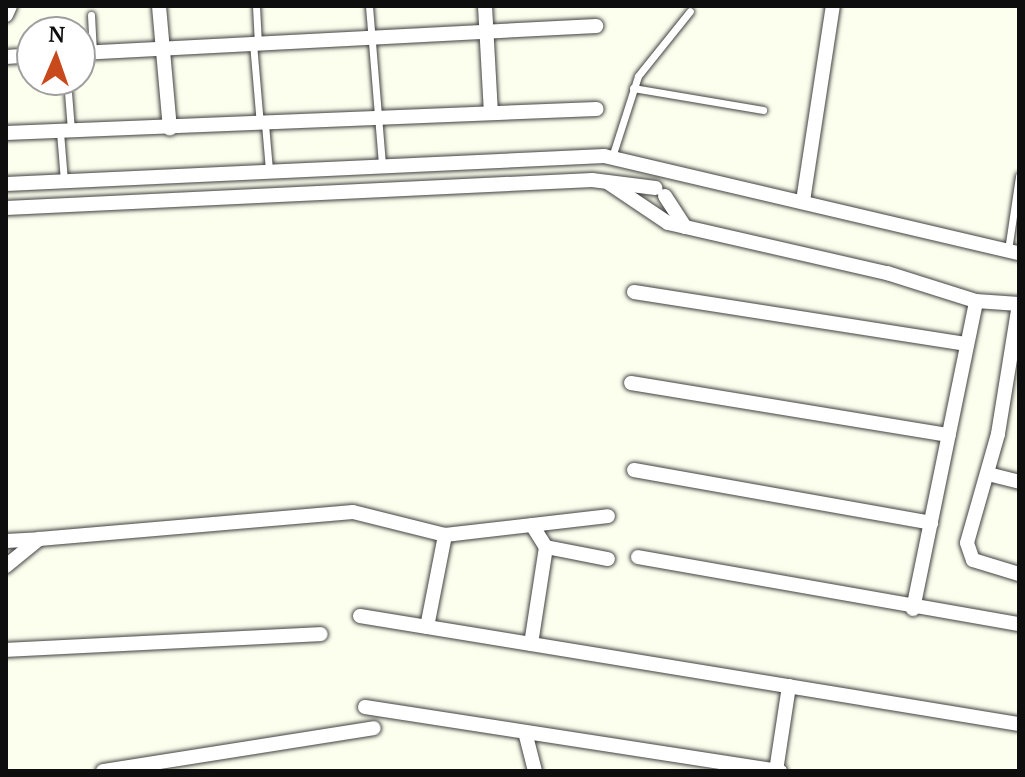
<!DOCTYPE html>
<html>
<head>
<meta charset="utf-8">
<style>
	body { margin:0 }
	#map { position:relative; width:1025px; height:777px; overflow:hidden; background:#fdffee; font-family:"PT Serif",serif }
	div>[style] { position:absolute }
	.roads { filter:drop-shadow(0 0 2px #414141) drop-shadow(0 0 2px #414141) }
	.lane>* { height:7px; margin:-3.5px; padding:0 3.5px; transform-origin:3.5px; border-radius:3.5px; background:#fff }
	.street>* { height:14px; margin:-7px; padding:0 7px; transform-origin:7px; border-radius:7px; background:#fff }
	span { translate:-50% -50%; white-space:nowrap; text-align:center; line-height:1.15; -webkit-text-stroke:8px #fff; paint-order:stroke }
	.frame { position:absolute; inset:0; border:8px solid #0e0e0e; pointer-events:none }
	.north { position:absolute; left:16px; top:16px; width:80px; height:80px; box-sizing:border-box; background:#fff; border:2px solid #9f9f9f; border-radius:50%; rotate:2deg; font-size:22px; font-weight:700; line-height:32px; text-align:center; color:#0e0e0e }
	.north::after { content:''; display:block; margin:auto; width:28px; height:36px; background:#c7491c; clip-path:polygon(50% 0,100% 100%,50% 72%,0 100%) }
</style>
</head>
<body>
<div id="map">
	<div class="roads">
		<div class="lane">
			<i style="left:256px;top:6px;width:37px;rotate:87deg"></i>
			<i style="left:369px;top:6px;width:159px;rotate:85.3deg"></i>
			<i style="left:91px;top:15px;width:37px;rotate:87deg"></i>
			<i style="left:253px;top:43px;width:81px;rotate:85.1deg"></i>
			<i style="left:67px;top:80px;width:50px;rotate:85.4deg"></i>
			<i style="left:633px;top:88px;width:132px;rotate:9.6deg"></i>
			<i style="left:265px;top:124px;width:46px;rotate:85deg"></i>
			<i style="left:60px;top:132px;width:49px;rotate:85.3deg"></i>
			<i style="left:612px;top:157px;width:85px;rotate:-72.2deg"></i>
			<i style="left:638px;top:76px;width:83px;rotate:-51.3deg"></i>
			<i style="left:1008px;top:250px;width:75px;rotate:-81.5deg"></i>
		</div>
		<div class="street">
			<i style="left:159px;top:6px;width:123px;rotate:84.9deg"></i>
			<i style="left:485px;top:6px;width:106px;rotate:86.8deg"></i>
			<i style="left:6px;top:15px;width:10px;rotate:-66deg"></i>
			<i style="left:80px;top:53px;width:517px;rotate:-3deg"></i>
			<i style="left:6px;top:57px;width:26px;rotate:-4deg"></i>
			<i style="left:6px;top:133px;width:591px;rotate:-2.33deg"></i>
			<i style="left:607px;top:182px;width:73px;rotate:33.9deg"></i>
			<i style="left:668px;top:223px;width:225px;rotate:12.9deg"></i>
			<i style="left:887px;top:273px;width:93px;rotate:17.5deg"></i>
			<i style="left:976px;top:301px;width:43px;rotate:4deg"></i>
			<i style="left:1019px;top:304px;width:132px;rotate:99.2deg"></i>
			<i style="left:998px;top:434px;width:113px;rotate:105.9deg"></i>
			<i style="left:967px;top:543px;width:18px;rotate:71deg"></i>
			<i style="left:973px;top:560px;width:48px;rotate:16.9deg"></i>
			<i style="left:6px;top:184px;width:599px;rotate:-2.68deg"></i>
			<i style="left:604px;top:156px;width:426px;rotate:13.2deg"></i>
			<i style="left:665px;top:196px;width:37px;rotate:57deg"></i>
			<i style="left:803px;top:201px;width:197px;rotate:-81.3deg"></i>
			<i style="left:6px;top:208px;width:587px;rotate:-2.74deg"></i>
			<i style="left:592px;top:180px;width:64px;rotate:7.2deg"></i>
			<i style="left:634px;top:292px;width:337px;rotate:8.9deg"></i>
			<i style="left:631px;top:383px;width:322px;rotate:9.3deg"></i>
			<i style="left:634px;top:470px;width:302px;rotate:10.1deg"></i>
			<i style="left:988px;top:474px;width:32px;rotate:14deg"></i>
			<i style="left:532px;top:525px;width:26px;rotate:58deg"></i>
			<i style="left:546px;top:547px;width:63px;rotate:11deg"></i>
			<i style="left:39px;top:539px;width:315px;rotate:-4.9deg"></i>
			<i style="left:353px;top:512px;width:95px;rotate:14deg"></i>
			<i style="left:445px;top:535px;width:164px;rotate:-6.6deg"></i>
			<i style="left:6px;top:541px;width:33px;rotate:-3deg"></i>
			<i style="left:39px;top:539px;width:43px;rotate:140.7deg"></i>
			<i style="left:638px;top:557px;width:387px;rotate:10deg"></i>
			<i style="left:913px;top:609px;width:314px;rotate:-78.4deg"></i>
			<i style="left:360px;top:616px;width:668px;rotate:9.31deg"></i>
			<i style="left:427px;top:627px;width:94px;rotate:-78.9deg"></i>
			<i style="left:531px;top:644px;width:98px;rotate:-81.2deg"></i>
			<i style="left:6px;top:650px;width:315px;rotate:-2.9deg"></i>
			<i style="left:365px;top:707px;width:420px;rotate:8.8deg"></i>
			<i style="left:525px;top:732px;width:40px;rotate:75.6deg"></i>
			<i style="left:103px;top:771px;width:274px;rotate:-9deg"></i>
			<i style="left:776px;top:771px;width:86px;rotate:-81.3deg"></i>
		</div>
	</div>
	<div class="frame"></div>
	<div class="north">N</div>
</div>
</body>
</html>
